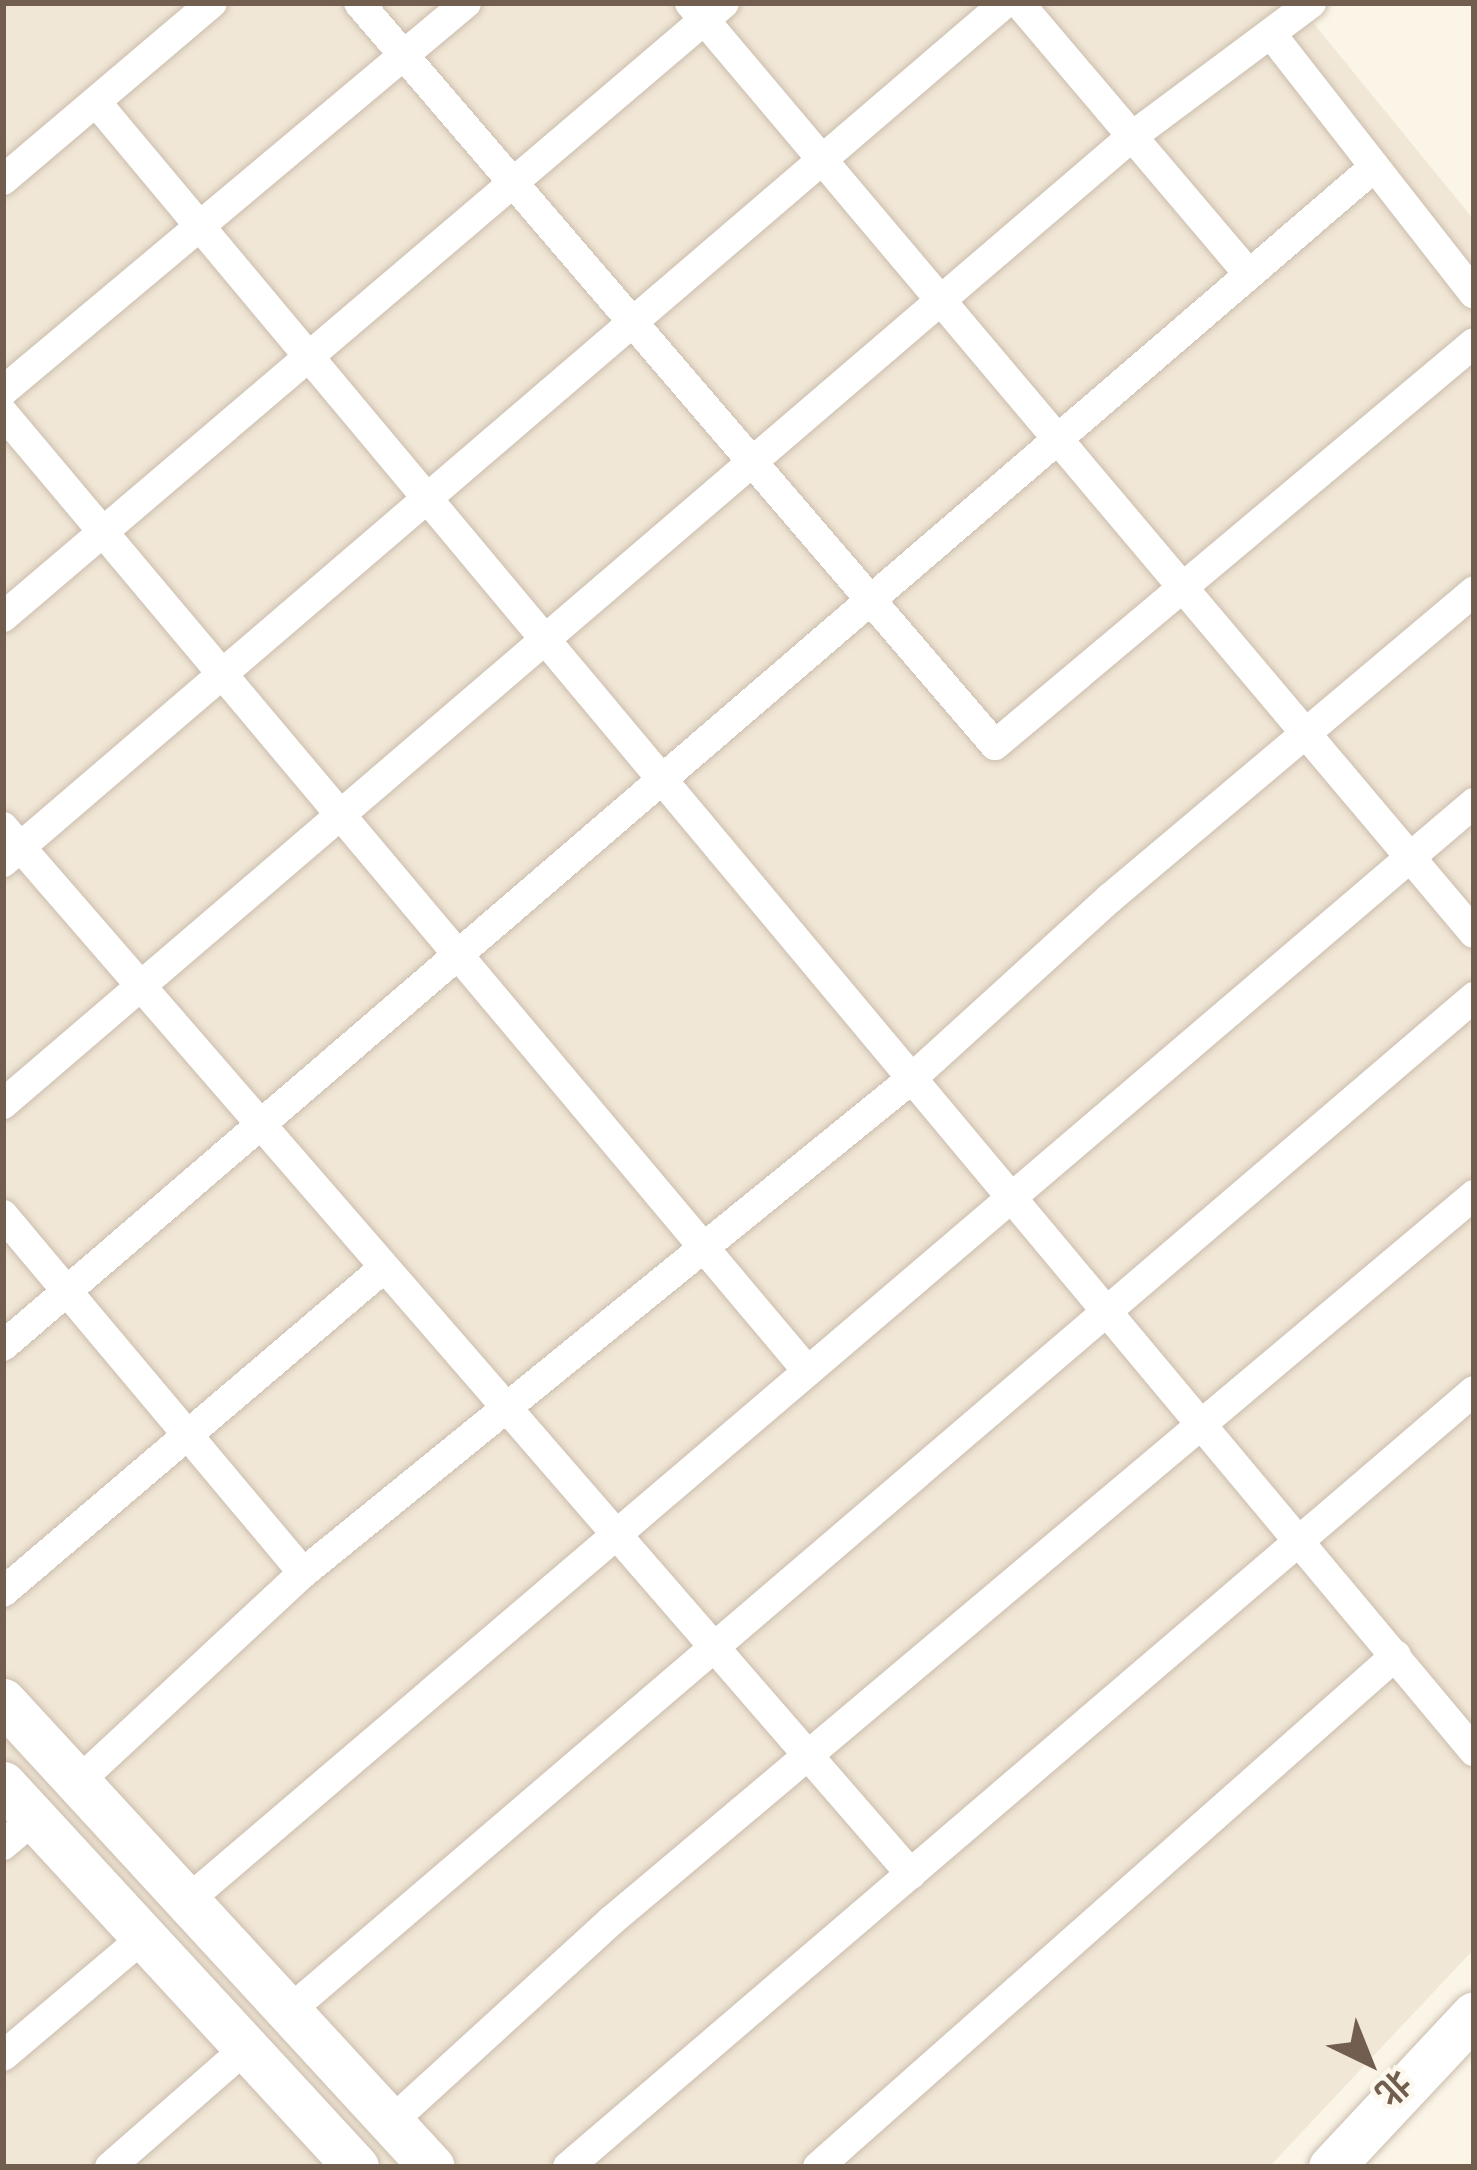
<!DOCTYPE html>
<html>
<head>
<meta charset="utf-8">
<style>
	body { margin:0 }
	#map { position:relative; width:1477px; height:2170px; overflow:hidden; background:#faf5e7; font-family:"Golos Text","Noto Sans SC",sans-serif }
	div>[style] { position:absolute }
	.residential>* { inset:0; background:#f1e7d6 }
	.roads { filter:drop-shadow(0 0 3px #cbbdae) drop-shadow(0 0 3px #cbbdae) }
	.street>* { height:30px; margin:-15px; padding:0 15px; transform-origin:15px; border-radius:15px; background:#fff }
	.secondary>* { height:45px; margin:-22.5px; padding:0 22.5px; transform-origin:22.5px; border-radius:22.5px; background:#fff }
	span { translate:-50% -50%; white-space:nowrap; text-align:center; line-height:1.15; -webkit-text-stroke:9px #fdf8ed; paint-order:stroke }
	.frame { position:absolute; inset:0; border:6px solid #715e4e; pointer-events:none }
	.north { position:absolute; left:1309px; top:2002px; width:120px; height:120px; -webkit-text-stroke:9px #fdf8ed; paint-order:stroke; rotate:137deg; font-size:33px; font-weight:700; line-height:48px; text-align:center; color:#715e4e }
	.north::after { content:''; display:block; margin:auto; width:42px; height:54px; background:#715e4e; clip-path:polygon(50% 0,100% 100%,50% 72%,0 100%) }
</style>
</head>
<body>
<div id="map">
	<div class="residential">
		<i style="clip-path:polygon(3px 3px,1297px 3px,1474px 220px,1474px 1949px,1269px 2167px,3px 2167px)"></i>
	</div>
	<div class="roads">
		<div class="street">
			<i style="left:359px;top:3px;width:977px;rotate:49.4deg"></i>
			<i style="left:995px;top:745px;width:625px;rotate:-40.01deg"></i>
			<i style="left:690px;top:3px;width:1216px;rotate:49.87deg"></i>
			<i style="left:1019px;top:3px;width:351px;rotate:49.7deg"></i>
			<i style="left:1275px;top:39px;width:323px;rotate:52deg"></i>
			<i style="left:96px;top:102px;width:2149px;rotate:50.12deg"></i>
			<i style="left:3px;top:180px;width:274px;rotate:-40.3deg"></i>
			<i style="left:3px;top:391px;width:604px;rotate:-39.96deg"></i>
			<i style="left:3px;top:413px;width:1247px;rotate:49.98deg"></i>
			<i style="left:3px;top:617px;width:947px;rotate:-40.42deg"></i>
			<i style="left:3px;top:827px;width:1386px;rotate:49.07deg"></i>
			<i style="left:3px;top:862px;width:1320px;rotate:-40.61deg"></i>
			<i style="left:3px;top:1104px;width:1484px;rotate:-40.6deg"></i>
			<i style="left:1130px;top:138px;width:226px;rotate:-36.7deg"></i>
			<i style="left:3px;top:1215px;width:467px;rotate:50deg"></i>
			<i style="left:3px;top:1346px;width:1805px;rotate:-40.69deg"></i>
			<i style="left:3px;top:1592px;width:498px;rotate:-40.4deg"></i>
			<i style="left:78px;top:1782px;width:307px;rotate:-42.9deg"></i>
			<i style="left:303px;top:1573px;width:782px;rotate:-39.08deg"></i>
			<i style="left:910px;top:1080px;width:270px;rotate:-42.3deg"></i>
			<i style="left:1110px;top:898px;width:476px;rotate:-40.1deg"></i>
			<i style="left:3px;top:1845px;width:42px;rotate:-40.2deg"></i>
			<i style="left:187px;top:1901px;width:1692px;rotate:-40.47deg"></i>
			<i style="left:289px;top:2011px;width:1560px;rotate:-40.55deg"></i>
			<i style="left:3px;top:2056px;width:185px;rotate:-40.2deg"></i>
			<i style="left:391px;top:2122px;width:298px;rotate:-42.4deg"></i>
			<i style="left:611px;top:1921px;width:1128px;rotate:-40.07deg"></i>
			<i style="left:110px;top:2167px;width:181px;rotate:-41.2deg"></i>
			<i style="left:568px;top:2167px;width:1193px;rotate:-40.58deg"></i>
			<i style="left:818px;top:2167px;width:772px;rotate:-41.53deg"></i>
		</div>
		<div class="secondary">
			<i style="left:3px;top:1701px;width:633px;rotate:47.37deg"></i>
			<i style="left:3px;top:1784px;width:521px;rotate:47.33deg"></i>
			<i style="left:1331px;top:2167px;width:209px;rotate:-46.9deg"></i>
		</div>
	</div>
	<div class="frame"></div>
	<div class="north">北</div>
</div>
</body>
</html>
